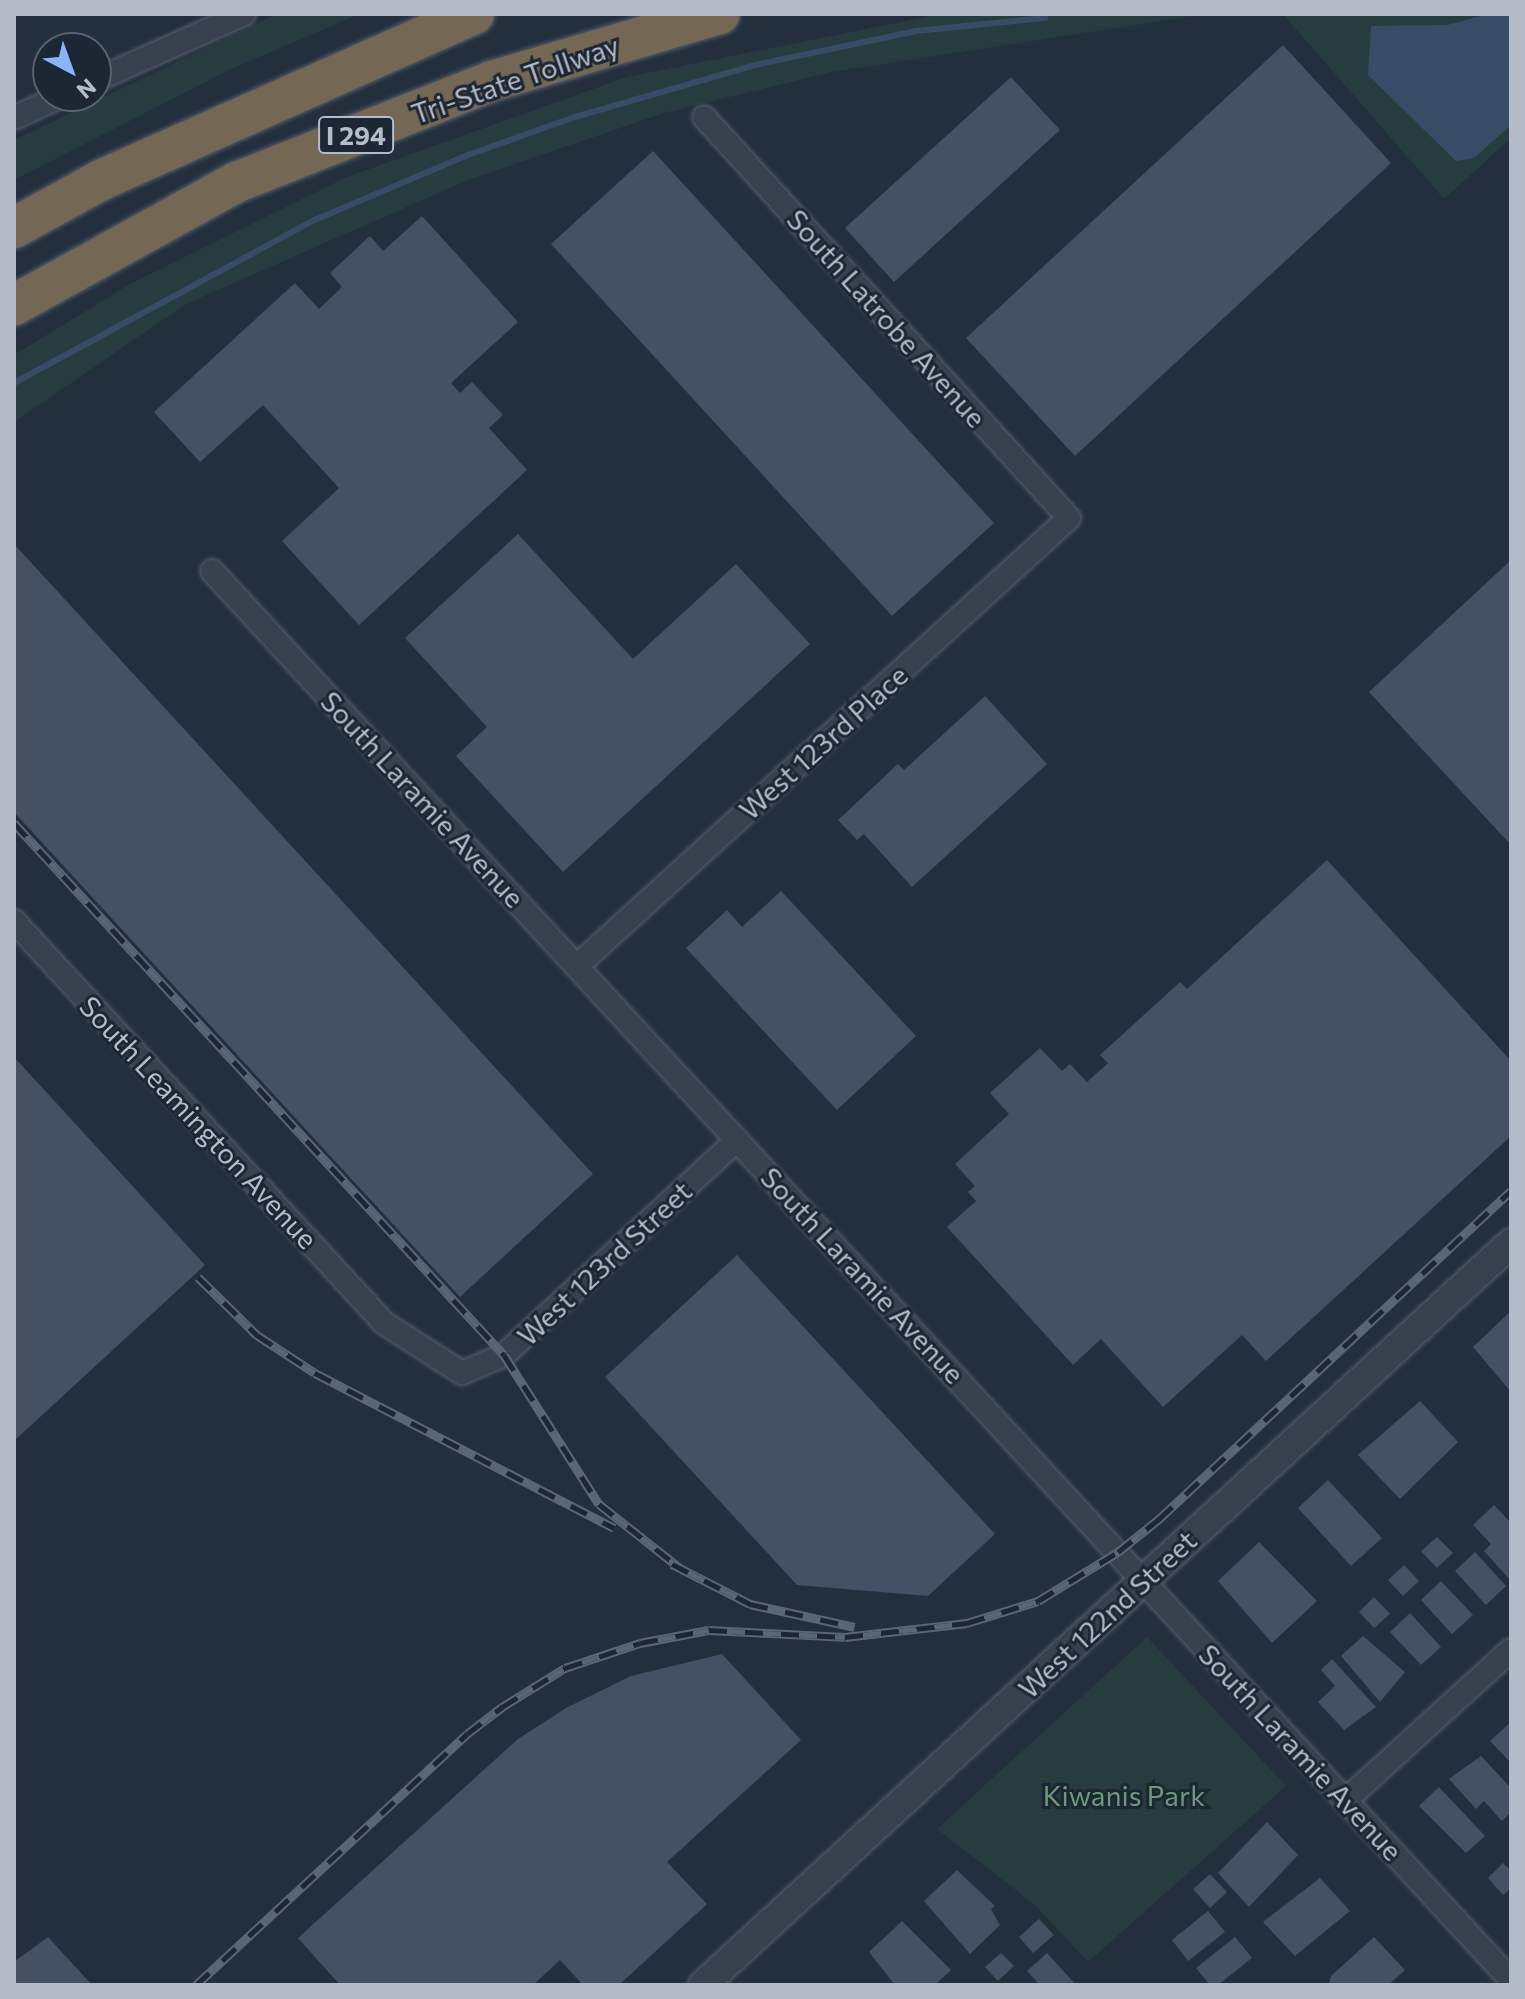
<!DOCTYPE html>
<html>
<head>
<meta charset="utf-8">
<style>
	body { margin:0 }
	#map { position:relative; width:1525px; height:1999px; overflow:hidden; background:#242f3e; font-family:Commissioner,sans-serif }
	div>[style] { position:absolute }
	.green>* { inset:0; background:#263c3f }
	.water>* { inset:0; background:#394c67 }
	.stream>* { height:6px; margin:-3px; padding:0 3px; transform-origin:3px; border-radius:3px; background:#394c67 }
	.building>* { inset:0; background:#455162 }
	.roads { filter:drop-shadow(0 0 2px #565f6c) drop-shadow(0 0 2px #565f6c) }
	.minor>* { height:22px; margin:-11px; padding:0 11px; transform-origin:11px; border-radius:11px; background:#38414e }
	.tertiary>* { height:28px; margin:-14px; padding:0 14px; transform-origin:14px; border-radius:14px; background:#38414e }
	.motorway>* { height:40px; margin:-20px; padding:0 20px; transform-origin:20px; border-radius:20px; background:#746855 }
	.rail>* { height:9px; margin-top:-4.5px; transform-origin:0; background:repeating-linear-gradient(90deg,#1d2633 0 18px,#5a6575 0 36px); box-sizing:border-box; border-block:2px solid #5a6575 }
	span { translate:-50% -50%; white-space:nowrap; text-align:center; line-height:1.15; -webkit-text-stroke:6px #1d2633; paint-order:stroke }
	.shield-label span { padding:2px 6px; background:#1d2633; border:2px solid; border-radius:6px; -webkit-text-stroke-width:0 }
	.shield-label { font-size:26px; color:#b4bcc9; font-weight:700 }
	.street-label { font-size:28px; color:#b4bcc9 }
	.park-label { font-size:28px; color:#6b9a76 }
	.frame { position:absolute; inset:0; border:16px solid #b4bcc9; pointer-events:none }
	.north { position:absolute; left:32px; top:32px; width:80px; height:80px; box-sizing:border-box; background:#1d2633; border:2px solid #59626f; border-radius:50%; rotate:139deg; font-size:22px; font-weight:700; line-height:32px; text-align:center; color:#b4bcc9 }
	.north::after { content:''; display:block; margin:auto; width:28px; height:36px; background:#8ab4f8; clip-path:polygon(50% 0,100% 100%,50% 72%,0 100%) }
</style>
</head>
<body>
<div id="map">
	<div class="green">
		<i style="clip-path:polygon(277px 14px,359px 14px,229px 70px,14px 180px,14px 140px)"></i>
		<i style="clip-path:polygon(941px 14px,1208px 14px,832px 72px,664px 113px,468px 180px,186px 304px,14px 422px,14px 355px,130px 284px,347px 177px,627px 77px)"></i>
		<i style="clip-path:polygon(1283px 14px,1511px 14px,1511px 138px,1444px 199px)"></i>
		<i style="clip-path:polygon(1147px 1637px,1286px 1786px,1088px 1962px,1035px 1905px,937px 1829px)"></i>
	</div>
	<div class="water">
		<i style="clip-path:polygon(1489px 14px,1511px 14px,1511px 125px,1474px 158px,1456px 161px,1368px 75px,1371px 26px,1447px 25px)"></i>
	</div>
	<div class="stream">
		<i style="left:14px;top:383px;width:337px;rotate:-28.5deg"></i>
		<i style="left:310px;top:222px;width:172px;rotate:-23deg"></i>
		<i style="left:468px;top:155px;width:114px;rotate:-19.6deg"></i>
		<i style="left:575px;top:117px;width:187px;rotate:-16.1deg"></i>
		<i style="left:755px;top:65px;width:165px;rotate:-11.9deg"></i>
		<i style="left:916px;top:31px;width:130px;rotate:-5.8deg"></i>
	</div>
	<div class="building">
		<i style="clip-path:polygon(1283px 45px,1391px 163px,1075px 456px,966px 338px)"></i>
		<i style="clip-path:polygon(1011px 77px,1060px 130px,894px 282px,845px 228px)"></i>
		<i style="clip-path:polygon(653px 151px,994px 523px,892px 616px,551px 244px)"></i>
		<i style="clip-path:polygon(422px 216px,518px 322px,451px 383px,460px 393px,472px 382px,503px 415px,489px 428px,527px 470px,359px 625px,282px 541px,339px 488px,263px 405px,200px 462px,154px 412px,295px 283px,319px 309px,342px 287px,330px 273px,370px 236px,383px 251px)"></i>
		<i style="clip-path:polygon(518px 534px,633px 659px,736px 564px,810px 644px,563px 872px,456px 756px,487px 727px,405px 638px)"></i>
		<i style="clip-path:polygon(14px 544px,593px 1174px,460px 1297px,14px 812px)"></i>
		<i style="clip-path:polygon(1511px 560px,1511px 845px,1369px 692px)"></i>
		<i style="clip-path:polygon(985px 696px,1047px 764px,912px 887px,864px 834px,857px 840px,838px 820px,898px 764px,904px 770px)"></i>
		<i style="clip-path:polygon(1327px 860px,1511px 1061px,1511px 1136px,1266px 1361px,1242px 1335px,1163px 1407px,1101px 1339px,1073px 1365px,947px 1227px,976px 1201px,968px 1192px,975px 1186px,955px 1164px,1009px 1114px,990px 1093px,1040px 1048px,1062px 1071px,1070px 1064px,1087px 1082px,1108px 1063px,1100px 1055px,1180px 982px,1187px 989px)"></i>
		<i style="clip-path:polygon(781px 891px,916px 1036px,837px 1110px,686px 948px,727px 910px,742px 927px)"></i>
		<i style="clip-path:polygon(14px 1057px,205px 1265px,14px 1441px)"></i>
		<i style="clip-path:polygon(737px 1255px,995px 1534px,928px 1596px,797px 1585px,605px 1377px)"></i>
		<i style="clip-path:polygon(1511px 1311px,1511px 1392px,1473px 1347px)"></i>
		<i style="clip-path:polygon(1420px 1401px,1458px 1442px,1400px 1499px,1358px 1455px)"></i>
		<i style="clip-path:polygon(1328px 1480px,1382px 1538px,1351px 1566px,1298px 1508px)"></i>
		<i style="clip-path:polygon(1494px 1505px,1511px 1523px,1511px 1581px,1484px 1551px,1491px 1544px,1473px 1525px)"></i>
		<i style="clip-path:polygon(1437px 1537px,1453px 1553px,1437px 1568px,1421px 1551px)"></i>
		<i style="clip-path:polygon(1259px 1542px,1317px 1601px,1272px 1643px,1218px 1581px)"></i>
		<i style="clip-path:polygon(1475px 1552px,1506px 1586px,1486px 1605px,1455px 1571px)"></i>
		<i style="clip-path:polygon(1404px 1565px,1419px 1581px,1403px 1596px,1388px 1580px)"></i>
		<i style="clip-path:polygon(1441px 1581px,1473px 1615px,1452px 1634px,1421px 1600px)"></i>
		<i style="clip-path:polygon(1374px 1597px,1390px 1614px,1374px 1628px,1359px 1612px)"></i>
		<i style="clip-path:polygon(1410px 1613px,1441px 1647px,1421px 1665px,1390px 1632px)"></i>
		<i style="clip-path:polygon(1363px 1636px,1405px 1672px,1380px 1702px,1341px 1656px)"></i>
		<i style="clip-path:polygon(722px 1654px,801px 1740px,667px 1862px,707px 1904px,619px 1985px,583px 1985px,560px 1960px,533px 1985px,340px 1985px,298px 1938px,518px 1739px,566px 1708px,631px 1676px)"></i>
		<i style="clip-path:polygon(1332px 1659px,1376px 1707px,1344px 1730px,1318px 1702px,1335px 1686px,1321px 1670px)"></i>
		<i style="clip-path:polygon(1511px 1722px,1511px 1763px,1490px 1741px)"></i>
		<i style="clip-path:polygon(1481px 1756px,1511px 1788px,1511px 1812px,1502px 1821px,1484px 1801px,1476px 1809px,1449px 1779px)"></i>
		<i style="clip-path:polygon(1439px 1787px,1485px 1836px,1466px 1853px,1419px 1806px)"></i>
		<i style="clip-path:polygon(1267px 1822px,1298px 1855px,1249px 1907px,1218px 1873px)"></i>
		<i style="clip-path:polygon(1503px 1863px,1511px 1871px,1511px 1888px,1503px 1895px,1488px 1878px)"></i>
		<i style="clip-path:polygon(957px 1870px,995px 1906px,991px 1909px,1000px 1925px,970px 1954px,924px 1901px)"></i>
		<i style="clip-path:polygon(1210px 1874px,1227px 1892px,1210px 1908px,1193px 1889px)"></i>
		<i style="clip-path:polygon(1320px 1878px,1350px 1911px,1295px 1956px,1263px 1922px)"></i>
		<i style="clip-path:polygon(1208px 1911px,1225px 1932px,1188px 1961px,1172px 1940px)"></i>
		<i style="clip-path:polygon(1039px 1919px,1054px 1935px,1033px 1953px,1019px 1937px)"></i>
		<i style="clip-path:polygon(902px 1921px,951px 1970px,935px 1985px,895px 1985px,869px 1952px)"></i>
		<i style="clip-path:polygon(48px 1937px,92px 1985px,14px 1985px,14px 1962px)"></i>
		<i style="clip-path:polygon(1235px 1937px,1252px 1958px,1218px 1985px,1210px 1985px,1196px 1968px)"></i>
		<i style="clip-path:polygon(1374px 1937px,1405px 1970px,1388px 1985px,1329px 1985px,1331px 1976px)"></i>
		<i style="clip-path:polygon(1001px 1953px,1014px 1966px,998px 1981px,985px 1967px)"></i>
		<i style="clip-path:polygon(1047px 1953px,1076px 1985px,1040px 1985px,1027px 1971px)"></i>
	</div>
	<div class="roads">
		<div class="minor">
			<i style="left:96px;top:80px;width:162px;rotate:-24deg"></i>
			<i style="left:14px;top:118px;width:52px;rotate:-25.1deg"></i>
			<i style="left:212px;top:571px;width:1916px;rotate:47.33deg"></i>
			<i style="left:14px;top:921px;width:546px;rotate:47.37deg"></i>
			<i style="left:384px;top:1323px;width:93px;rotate:32.7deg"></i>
			<i style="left:462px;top:1373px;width:46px;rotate:-23.2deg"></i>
			<i style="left:504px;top:1355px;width:317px;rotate:-42.7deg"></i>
			<i style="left:577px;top:966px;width:665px;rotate:-42.32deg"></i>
			<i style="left:1069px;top:518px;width:542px;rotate:-132.31deg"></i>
			<i style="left:1346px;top:1800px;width:223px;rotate:-42.3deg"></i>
		</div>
		<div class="tertiary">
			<i style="left:703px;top:1985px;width:1097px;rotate:-42.56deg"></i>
		</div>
		<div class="motorway">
			<i style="left:14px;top:228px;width:99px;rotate:-28.9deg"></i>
			<i style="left:101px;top:180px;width:408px;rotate:-24deg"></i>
			<i style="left:14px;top:305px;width:255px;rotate:-28.9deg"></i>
			<i style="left:237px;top:182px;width:274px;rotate:-21.6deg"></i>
			<i style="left:492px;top:81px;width:237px;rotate:-16.4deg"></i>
		</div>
	</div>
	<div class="rail">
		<i style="left:14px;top:823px;width:723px;rotate:47.35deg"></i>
		<i style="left:504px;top:1355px;width:177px;rotate:57.5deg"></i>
		<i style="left:599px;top:1504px;width:103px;rotate:38.3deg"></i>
		<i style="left:198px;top:1277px;width:83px;rotate:44.5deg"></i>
		<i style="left:257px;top:1335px;width:69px;rotate:33.2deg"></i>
		<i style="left:315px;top:1373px;width:337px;rotate:27.4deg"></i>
		<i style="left:672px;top:1564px;width:88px;rotate:27.1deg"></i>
		<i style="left:750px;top:1604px;width:107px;rotate:12.4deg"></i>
		<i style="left:196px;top:1985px;width:369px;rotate:-42.8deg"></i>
		<i style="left:467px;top:1734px;width:44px;rotate:-37.6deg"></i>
		<i style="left:502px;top:1707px;width:74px;rotate:-31.8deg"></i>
		<i style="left:565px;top:1668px;width:79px;rotate:-18.4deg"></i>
		<i style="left:640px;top:1643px;width:70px;rotate:-10.7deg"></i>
		<i style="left:709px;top:1630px;width:136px;rotate:2.9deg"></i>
		<i style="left:845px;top:1637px;width:123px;rotate:-6.5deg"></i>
		<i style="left:967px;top:1623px;width:74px;rotate:-17.2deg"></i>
		<i style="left:1038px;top:1601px;width:94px;rotate:-31.5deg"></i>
		<i style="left:1118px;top:1552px;width:53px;rotate:-38.8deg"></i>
		<i style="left:1159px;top:1519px;width:481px;rotate:-43deg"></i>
	</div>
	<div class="shield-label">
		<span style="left:356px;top:135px">I 294</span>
	</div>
	<div class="street-label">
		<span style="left:515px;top:79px;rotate:-19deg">Tri-State Tollway</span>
		<span style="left:887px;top:318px;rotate:48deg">South Latrobe Avenue</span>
		<span style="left:823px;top:742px;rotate:-42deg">West 123rd Place</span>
		<span style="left:423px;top:799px;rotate:47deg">South Laramie Avenue</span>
		<span style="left:199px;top:1122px;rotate:47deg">South Leamington Avenue</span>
		<span style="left:604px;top:1263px;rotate:-43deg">West 123rd Street</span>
		<span style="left:863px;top:1275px;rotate:47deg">South Laramie Avenue</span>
		<span style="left:1107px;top:1614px;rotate:-43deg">West 122nd Street</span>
		<span style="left:1301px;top:1752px;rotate:47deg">South Laramie Avenue</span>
	</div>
	<div class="park-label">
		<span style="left:1124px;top:1795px">Kiwanis Park</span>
	</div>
	<div class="frame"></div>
	<div class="north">N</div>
</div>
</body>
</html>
